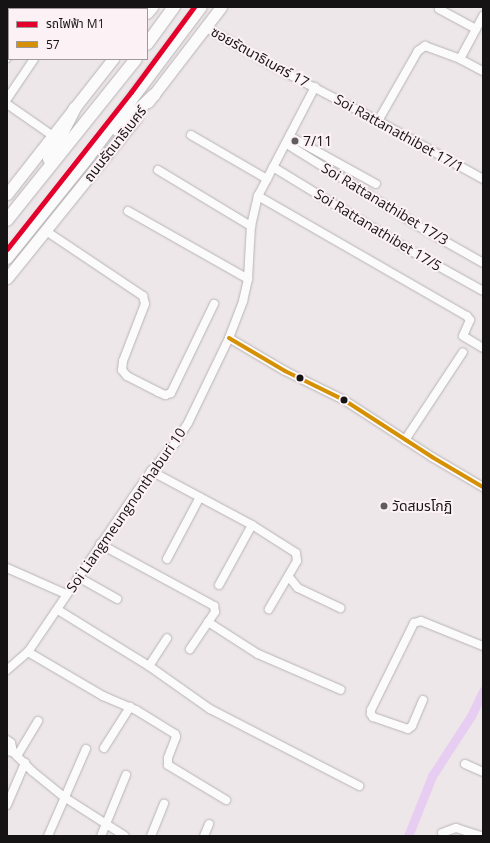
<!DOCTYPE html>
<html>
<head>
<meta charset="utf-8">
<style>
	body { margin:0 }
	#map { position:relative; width:490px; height:843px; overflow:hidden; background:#ede7ea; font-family:"Open Sans","Noto Sans Thai",sans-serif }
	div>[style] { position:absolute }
	.canal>* { height:9px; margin:-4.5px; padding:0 4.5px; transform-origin:4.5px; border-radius:4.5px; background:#e7cdf1 }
	.roads { filter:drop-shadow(0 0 1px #b8b3b5) drop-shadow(0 0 1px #b8b3b5) }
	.street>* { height:8px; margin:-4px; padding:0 4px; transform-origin:4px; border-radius:4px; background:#fcfbfc }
	.secondary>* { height:11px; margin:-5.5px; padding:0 5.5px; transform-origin:5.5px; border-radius:5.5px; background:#fcfbfc }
	.primary>* { height:12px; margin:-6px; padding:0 6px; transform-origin:6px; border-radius:6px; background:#fcfbfc }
	.bus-1>* { height:4px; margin:-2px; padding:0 2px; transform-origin:2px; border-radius:2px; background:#d59003 }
	.metro-1>* { height:5px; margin:-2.5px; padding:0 2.5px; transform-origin:2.5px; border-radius:2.5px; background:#e4002b }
	.dots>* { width:11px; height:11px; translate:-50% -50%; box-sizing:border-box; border:2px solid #fcf2f6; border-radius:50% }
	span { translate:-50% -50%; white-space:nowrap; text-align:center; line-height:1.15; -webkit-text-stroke:4px #fcf2f6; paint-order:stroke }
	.street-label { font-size:14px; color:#161314 }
	.poi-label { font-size:14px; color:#161314 }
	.left { translate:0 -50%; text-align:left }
	.frame { position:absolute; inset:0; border:8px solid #161314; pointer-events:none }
	.legend { position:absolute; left:8px; top:8px; width:140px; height:52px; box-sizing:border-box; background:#fcf2f6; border:1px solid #a0999c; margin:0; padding:5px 7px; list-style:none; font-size:12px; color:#161314 }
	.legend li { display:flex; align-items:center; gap:8px; height:20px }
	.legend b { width:20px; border:1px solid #a0999c }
</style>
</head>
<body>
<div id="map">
	<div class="canal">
		<i style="left:408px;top:836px;width:65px;rotate:-68.2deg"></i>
		<i style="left:432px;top:776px;width:72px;rotate:-57deg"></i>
		<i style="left:471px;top:716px;width:28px;rotate:-64deg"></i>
	</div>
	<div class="roads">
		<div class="street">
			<i style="left:102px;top:7px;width:4px;rotate:34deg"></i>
			<i style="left:38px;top:9px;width:2px;rotate:-63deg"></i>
			<i style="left:439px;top:9px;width:42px;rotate:28.4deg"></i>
			<i style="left:205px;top:27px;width:76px;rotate:29.9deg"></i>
			<i style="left:271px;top:65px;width:121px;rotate:27.6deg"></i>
			<i style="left:378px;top:121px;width:120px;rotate:28.9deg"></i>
			<i style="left:7px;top:58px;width:4px;rotate:-56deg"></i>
			<i style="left:460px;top:59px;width:49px;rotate:-61.9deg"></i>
			<i style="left:7px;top:99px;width:48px;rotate:-56deg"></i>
			<i style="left:7px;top:104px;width:56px;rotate:34.8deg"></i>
			<i style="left:378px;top:121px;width:81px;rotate:-60.3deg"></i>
			<i style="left:418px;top:51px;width:9px;rotate:-36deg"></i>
			<i style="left:425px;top:46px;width:37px;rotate:20deg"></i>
			<i style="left:460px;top:59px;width:26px;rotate:28deg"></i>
			<i style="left:191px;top:135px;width:88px;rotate:30.1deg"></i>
			<i style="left:291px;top:137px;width:97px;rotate:28.9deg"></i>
			<i style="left:287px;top:144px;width:155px;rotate:32deg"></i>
			<i style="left:418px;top:226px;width:75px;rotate:29.6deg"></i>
			<i style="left:273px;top:167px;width:153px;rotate:31.4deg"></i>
			<i style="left:404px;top:247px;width:90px;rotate:29.1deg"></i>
			<i style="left:158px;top:170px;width:109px;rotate:31.1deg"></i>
			<i style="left:258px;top:196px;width:241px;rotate:29.9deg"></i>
			<i style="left:467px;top:316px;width:5px;rotate:53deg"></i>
			<i style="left:470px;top:320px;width:17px;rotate:114deg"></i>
			<i style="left:463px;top:336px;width:23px;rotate:31deg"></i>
			<i style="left:128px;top:211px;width:138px;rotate:29.5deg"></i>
			<i style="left:46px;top:231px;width:117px;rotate:33.8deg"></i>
			<i style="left:143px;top:296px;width:8px;rotate:76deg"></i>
			<i style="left:145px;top:304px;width:61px;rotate:111.1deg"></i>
			<i style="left:123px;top:361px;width:9px;rotate:96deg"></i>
			<i style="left:122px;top:370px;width:8px;rotate:50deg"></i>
			<i style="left:127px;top:376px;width:35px;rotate:27deg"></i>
			<i style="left:158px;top:392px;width:8px;rotate:23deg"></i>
			<i style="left:165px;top:395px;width:6px;rotate:-18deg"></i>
			<i style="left:171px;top:393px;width:99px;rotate:-64.2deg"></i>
			<i style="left:229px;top:338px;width:65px;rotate:30.5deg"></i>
			<i style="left:285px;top:371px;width:66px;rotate:26.2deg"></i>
			<i style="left:344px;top:400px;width:105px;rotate:32.9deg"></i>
			<i style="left:432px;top:457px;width:59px;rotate:30.5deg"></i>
			<i style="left:405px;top:440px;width:105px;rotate:-56.6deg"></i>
			<i style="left:151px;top:471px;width:115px;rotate:28.1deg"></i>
			<i style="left:252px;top:525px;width:52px;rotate:32.5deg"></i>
			<i style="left:296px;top:553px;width:8px;rotate:83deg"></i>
			<i style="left:297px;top:561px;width:56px;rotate:120.3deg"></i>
			<i style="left:100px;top:544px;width:130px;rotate:28.5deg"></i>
			<i style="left:214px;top:606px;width:6px;rotate:81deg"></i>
			<i style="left:215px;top:612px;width:45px;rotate:124deg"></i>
			<i style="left:167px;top:559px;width:70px;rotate:-62deg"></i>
			<i style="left:7px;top:568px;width:64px;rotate:23.8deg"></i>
			<i style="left:78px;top:577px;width:45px;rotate:29.4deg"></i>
			<i style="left:289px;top:577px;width:14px;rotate:51deg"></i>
			<i style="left:298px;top:588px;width:47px;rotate:25.5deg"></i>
			<i style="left:219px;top:585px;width:68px;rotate:-61.2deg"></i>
			<i style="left:58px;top:610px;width:107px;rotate:31.6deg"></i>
			<i style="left:149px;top:666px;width:75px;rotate:35.2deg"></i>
			<i style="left:210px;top:709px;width:168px;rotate:27.3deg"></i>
			<i style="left:208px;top:622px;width:59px;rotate:32.6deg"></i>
			<i style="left:258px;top:654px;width:90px;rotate:23.4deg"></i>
			<i style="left:28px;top:652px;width:87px;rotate:30.4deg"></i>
			<i style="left:103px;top:696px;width:36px;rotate:23deg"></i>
			<i style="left:136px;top:710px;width:46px;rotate:31.6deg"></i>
			<i style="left:175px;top:734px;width:3px;rotate:72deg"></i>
			<i style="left:176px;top:737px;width:22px;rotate:111deg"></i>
			<i style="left:168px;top:758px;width:7px;rotate:90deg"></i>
			<i style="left:168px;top:765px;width:68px;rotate:31.1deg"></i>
			<i style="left:149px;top:666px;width:33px;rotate:-57deg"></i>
			<i style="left:7px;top:670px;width:28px;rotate:-41deg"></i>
			<i style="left:28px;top:652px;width:187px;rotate:-55.9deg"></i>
			<i style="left:133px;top:497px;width:32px;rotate:-55deg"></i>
			<i style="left:151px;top:471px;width:37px;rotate:-49deg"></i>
			<i style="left:175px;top:443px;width:24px;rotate:-57deg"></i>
			<i style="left:188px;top:423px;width:94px;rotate:-64.2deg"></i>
			<i style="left:229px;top:338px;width:40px;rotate:-69deg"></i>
			<i style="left:243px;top:301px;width:23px;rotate:-77deg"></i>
			<i style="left:248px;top:279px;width:53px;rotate:-86.8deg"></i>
			<i style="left:251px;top:226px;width:31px;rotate:-77deg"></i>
			<i style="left:258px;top:196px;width:123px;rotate:-62.4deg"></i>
			<i style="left:423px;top:700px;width:28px;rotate:113deg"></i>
			<i style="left:412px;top:726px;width:5px;rotate:143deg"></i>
			<i style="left:408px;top:729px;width:37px;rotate:-161deg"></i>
			<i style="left:373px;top:717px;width:4px;rotate:-124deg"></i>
			<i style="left:371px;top:714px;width:4px;rotate:-90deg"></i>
			<i style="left:371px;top:710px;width:97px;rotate:-63.7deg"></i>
			<i style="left:414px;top:623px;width:7px;rotate:-16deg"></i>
			<i style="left:421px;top:621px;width:67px;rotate:22deg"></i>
			<i style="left:7px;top:740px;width:5px;rotate:37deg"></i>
			<i style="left:11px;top:743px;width:9px;rotate:77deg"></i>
			<i style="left:104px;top:748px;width:49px;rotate:-57.6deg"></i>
			<i style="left:7px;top:751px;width:6px;rotate:9deg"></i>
			<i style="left:13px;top:752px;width:27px;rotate:45deg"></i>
			<i style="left:32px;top:771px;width:41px;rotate:39.1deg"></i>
			<i style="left:64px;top:797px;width:72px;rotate:32.6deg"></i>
			<i style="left:17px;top:756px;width:41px;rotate:-59deg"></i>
			<i style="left:465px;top:764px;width:20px;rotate:24deg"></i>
			<i style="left:7px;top:805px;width:46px;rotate:-66.8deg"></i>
			<i style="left:442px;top:833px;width:15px;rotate:-20deg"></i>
			<i style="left:456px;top:828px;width:26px;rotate:18deg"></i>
			<i style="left:48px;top:836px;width:95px;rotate:-66.4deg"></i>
			<i style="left:101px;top:836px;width:66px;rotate:-67.7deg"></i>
			<i style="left:151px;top:836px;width:35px;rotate:-68deg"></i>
			<i style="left:204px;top:836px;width:13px;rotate:-67deg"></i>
		</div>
		<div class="secondary">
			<i style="left:147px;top:13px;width:8px;rotate:-50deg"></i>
			<i style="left:148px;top:102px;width:120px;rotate:-52.5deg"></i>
			<i style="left:7px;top:194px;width:172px;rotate:-51.9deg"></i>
			<i style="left:7px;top:278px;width:207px;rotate:-51.1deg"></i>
		</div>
		<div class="primary">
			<i style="left:147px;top:44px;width:46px;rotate:-53.9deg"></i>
			<i style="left:117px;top:130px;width:51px;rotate:-43.4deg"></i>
			<i style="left:49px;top:159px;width:57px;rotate:-63deg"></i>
			<i style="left:7px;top:220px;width:206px;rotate:-51.3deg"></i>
			<i style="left:7px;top:258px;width:131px;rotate:-51.2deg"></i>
			<i style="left:89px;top:156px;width:186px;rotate:-53.1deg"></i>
		</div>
	</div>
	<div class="bus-1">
		<i style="left:229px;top:338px;width:65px;rotate:30.5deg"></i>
		<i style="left:285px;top:371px;width:66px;rotate:26.2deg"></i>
		<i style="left:344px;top:400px;width:105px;rotate:32.9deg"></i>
		<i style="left:432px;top:457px;width:59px;rotate:30.5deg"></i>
	</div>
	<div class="metro-1">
		<i style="left:7px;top:249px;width:200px;rotate:-51.7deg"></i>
		<i style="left:131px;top:92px;width:106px;rotate:-53.5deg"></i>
	</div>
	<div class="dots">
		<i style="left:295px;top:141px;background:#615d5f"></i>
		<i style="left:300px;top:378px;background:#161314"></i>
		<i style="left:344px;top:400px;background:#161314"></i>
		<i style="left:384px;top:506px;background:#615d5f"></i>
	</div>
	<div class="street-label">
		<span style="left:260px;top:57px;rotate:29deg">ซอยรัตนาธิเบศร์ 17</span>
		<span style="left:399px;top:133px;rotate:29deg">Soi Rattanathibet 17/1</span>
		<span style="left:115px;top:144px;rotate:-52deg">ถนนรัตนาธิเบศร์</span>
		<span style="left:385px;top:204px;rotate:31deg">Soi Rattanathibet 17/3</span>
		<span style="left:378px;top:230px;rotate:31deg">Soi Rattanathibet 17/5</span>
		<span style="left:126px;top:510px;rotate:-55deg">Soi Liangmeungnonthaburi 10</span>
	</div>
	<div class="poi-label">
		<span class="left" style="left:303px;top:141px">7/11</span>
		<span class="left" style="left:392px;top:506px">วัดสมรโกฏิ</span>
	</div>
	<div class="frame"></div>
	<ul class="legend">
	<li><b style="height:5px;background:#e4002b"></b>รถไฟฟ้า M1</li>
	<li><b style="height:5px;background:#d59003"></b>57</li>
	</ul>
</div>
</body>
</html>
